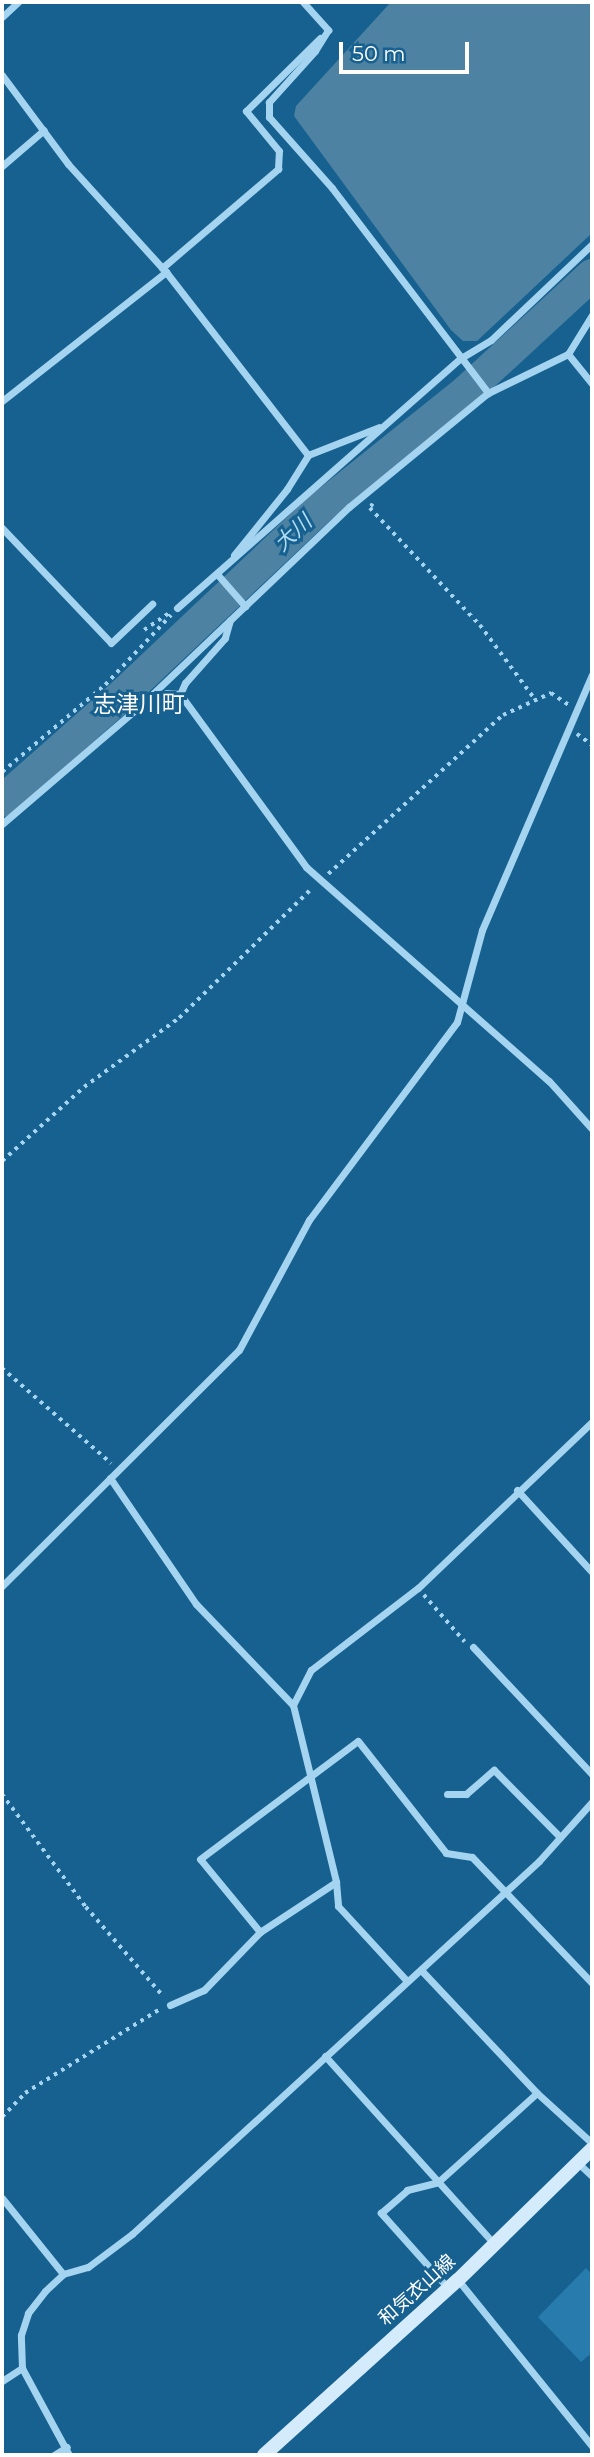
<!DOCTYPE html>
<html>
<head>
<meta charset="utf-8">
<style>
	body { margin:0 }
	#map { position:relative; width:594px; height:2457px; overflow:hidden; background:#176191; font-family:Montserrat,"Noto Sans JP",sans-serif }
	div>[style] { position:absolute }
	.green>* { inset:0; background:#277bad }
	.water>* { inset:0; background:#4d82a3 }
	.river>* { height:32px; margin:-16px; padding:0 16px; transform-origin:16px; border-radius:16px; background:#4d82a3 }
	.path>* { height:3.5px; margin-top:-1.75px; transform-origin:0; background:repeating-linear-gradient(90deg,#a5d4f0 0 3.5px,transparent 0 8.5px) }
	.street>* { height:7px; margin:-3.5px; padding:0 3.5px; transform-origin:3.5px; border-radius:3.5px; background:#a5d4f0 }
	.secondary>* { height:14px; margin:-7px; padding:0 7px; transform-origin:7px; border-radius:7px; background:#d3ebfb }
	span { translate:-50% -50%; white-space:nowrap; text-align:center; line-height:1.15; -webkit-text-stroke:6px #176191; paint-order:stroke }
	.street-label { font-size:19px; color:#fff }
	.water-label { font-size:21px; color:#b1ddf7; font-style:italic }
	.quarter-label { font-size:23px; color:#fff }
	.frame { position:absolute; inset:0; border:4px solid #fff; pointer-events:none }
	.scale { position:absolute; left:339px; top:42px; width:130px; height:32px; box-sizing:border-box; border:4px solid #fff; border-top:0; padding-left:9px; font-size:21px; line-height:24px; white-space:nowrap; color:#fff; -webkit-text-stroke:5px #176191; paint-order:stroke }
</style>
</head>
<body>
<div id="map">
	<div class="green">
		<i style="clip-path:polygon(586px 2268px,592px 2275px,592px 2358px,589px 2355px,581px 2362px,538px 2317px)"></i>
	</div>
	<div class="water">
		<i style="clip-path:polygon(391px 2px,592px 2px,592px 233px,477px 341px,463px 341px,451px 330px,294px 116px,296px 106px)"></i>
	</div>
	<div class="river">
		<i style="left:2px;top:801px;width:156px;rotate:-41.4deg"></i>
		<i style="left:119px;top:698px;width:275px;rotate:-43.4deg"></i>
		<i style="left:319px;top:509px;width:186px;rotate:-38.7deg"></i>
		<i style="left:464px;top:393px;width:174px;rotate:-42.7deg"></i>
	</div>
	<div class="path">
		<i style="left:373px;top:504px;width:5px;rotate:127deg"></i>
		<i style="left:370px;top:508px;width:161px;rotate:46.8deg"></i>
		<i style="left:480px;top:625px;width:91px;rotate:53.5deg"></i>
		<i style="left:144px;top:630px;width:30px;rotate:-34deg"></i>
		<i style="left:577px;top:734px;width:19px;rotate:36deg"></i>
		<i style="left:2px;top:772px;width:135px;rotate:-40.2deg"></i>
		<i style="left:105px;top:685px;width:96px;rotate:-46.7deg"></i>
		<i style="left:328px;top:874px;width:236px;rotate:-42.3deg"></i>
		<i style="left:503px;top:715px;width:53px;rotate:-24.6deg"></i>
		<i style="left:551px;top:693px;width:22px;rotate:34deg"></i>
		<i style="left:2px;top:1161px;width:110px;rotate:-42.1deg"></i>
		<i style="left:84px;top:1087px;width:117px;rotate:-36deg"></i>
		<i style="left:179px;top:1018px;width:186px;rotate:-44.3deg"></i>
		<i style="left:2px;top:1368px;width:145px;rotate:41.1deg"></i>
		<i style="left:424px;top:1595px;width:62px;rotate:48.9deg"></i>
		<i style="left:2px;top:1794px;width:141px;rotate:53.4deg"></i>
		<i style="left:86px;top:1907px;width:118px;rotate:49.1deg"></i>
		<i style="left:2px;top:2117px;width:33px;rotate:-46deg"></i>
		<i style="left:25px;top:2093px;width:159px;rotate:-31.9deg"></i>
	</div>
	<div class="street">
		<i style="left:303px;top:2px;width:38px;rotate:48deg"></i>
		<i style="left:2px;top:17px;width:22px;rotate:-43deg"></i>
		<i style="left:328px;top:30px;width:25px;rotate:122deg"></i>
		<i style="left:315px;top:51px;width:69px;rotate:132deg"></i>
		<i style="left:269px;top:102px;width:15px;rotate:90deg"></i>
		<i style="left:269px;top:117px;width:95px;rotate:48.4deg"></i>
		<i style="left:332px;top:188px;width:258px;rotate:52.7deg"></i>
		<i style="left:2px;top:75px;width:111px;rotate:53.4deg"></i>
		<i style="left:68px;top:164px;width:146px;rotate:47.8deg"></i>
		<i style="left:166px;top:272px;width:232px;rotate:52.2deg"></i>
		<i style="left:2px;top:166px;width:55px;rotate:-40.6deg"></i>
		<i style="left:162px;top:268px;width:153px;rotate:-40.5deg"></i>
		<i style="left:278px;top:169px;width:18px;rotate:-87deg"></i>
		<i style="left:279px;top:151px;width:52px;rotate:-129.5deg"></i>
		<i style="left:246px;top:111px;width:104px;rotate:-44.6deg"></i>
		<i style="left:568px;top:354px;width:38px;rotate:51deg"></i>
		<i style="left:2px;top:401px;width:209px;rotate:-38.2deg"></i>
		<i style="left:2px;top:528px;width:158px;rotate:46.5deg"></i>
		<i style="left:111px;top:643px;width:57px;rotate:-43.6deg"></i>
		<i style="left:234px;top:555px;width:85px;rotate:-51.2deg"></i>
		<i style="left:287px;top:489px;width:40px;rotate:-58deg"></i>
		<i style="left:308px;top:455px;width:76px;rotate:-21.5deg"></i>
		<i style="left:217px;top:574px;width:43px;rotate:48.8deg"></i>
		<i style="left:177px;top:608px;width:378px;rotate:-41.4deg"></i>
		<i style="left:461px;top:358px;width:35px;rotate:-31deg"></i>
		<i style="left:491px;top:340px;width:139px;rotate:-43.5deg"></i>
		<i style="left:230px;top:620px;width:19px;rotate:106deg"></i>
		<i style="left:225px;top:638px;width:60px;rotate:131.6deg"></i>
		<i style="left:185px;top:683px;width:12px;rotate:114deg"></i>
		<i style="left:180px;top:694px;width:214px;rotate:53.9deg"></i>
		<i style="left:306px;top:867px;width:324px;rotate:41.4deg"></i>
		<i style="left:549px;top:1081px;width:64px;rotate:48.1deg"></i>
		<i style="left:142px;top:704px;width:286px;rotate:-43.6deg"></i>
		<i style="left:349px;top:507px;width:180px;rotate:-39.4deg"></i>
		<i style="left:488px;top:393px;width:89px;rotate:-26deg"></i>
		<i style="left:568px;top:354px;width:46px;rotate:-58.4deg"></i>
		<i style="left:2px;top:824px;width:184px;rotate:-40.6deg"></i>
		<i style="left:142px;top:704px;width:27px;rotate:-24deg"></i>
		<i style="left:167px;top:693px;width:13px;rotate:4deg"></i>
		<i style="left:110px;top:1478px;width:153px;rotate:55.7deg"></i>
		<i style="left:196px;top:1604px;width:140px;rotate:46.2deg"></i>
		<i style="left:293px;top:1705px;width:182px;rotate:76.3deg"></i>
		<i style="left:336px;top:1882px;width:24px;rotate:85deg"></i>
		<i style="left:338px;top:1906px;width:100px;rotate:47.4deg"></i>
		<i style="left:517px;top:1490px;width:111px;rotate:47.6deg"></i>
		<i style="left:2px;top:1586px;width:334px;rotate:-44.9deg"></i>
		<i style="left:239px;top:1350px;width:148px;rotate:-61.7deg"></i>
		<i style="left:309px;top:1220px;width:247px;rotate:-53.2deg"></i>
		<i style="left:457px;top:1022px;width:95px;rotate:-74.8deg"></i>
		<i style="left:482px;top:930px;width:278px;rotate:-66.7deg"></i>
		<i style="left:473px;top:1647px;width:174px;rotate:46.9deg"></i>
		<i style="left:293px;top:1705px;width:39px;rotate:-63deg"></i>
		<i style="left:311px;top:1670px;width:135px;rotate:-37.5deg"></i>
		<i style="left:418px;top:1588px;width:240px;rotate:-43.7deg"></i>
		<i style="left:447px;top:1794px;width:19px"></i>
		<i style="left:466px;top:1794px;width:37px;rotate:-41deg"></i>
		<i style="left:494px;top:1770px;width:94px;rotate:45.4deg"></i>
		<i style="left:260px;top:1932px;width:94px;rotate:-129.4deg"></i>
		<i style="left:200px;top:1859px;width:197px;rotate:-36.8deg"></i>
		<i style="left:358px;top:1741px;width:142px;rotate:51.8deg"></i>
		<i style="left:446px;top:1853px;width:26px;rotate:9deg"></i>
		<i style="left:472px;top:1857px;width:174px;rotate:46.4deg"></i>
		<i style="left:421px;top:1970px;width:169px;rotate:46.7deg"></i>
		<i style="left:537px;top:2093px;width:74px;rotate:42.3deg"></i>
		<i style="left:170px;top:2005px;width:37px;rotate:-24deg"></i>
		<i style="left:204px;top:1990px;width:81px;rotate:-46deg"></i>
		<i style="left:260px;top:1932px;width:91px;rotate:-33.3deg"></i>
		<i style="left:325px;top:2056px;width:253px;rotate:48deg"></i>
		<i style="left:578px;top:2163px;width:19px;rotate:43deg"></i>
		<i style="left:2px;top:2198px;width:97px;rotate:51.2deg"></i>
		<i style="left:458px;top:2280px;width:213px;rotate:51.1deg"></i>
		<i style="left:448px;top:2288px;width:101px;rotate:-131.8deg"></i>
		<i style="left:381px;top:2213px;width:35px;rotate:-41deg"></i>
		<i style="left:407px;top:2190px;width:32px;rotate:-14deg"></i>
		<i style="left:438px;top:2182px;width:133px;rotate:-42deg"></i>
		<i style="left:2px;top:2381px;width:24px;rotate:-33deg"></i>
		<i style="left:54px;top:2455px;width:15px;rotate:-32deg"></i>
		<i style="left:69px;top:2455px;width:99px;rotate:-118.4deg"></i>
		<i style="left:22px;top:2368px;width:33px;rotate:-92deg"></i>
		<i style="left:21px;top:2335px;width:23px;rotate:-72deg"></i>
		<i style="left:28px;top:2313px;width:28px;rotate:-52deg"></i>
		<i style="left:45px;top:2291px;width:25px;rotate:-43deg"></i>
		<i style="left:63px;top:2274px;width:26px;rotate:-16deg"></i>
		<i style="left:88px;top:2267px;width:55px;rotate:-36.9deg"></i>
		<i style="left:132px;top:2234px;width:552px;rotate:-42.5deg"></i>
		<i style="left:539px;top:1861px;width:79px;rotate:-48.1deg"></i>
	</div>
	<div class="secondary">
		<i style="left:264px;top:2455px;width:261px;rotate:-42.1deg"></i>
		<i style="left:458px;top:2280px;width:187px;rotate:-44.4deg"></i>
	</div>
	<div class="street-label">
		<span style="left:417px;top:2290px;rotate:-42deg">和気衣山線</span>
	</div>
	<div class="water-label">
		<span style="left:293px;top:533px;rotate:-43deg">大川</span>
	</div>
	<div class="quarter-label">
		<span style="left:139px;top:704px">志津川町</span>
	</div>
	<div class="frame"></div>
	<div class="scale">50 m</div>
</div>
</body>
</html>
